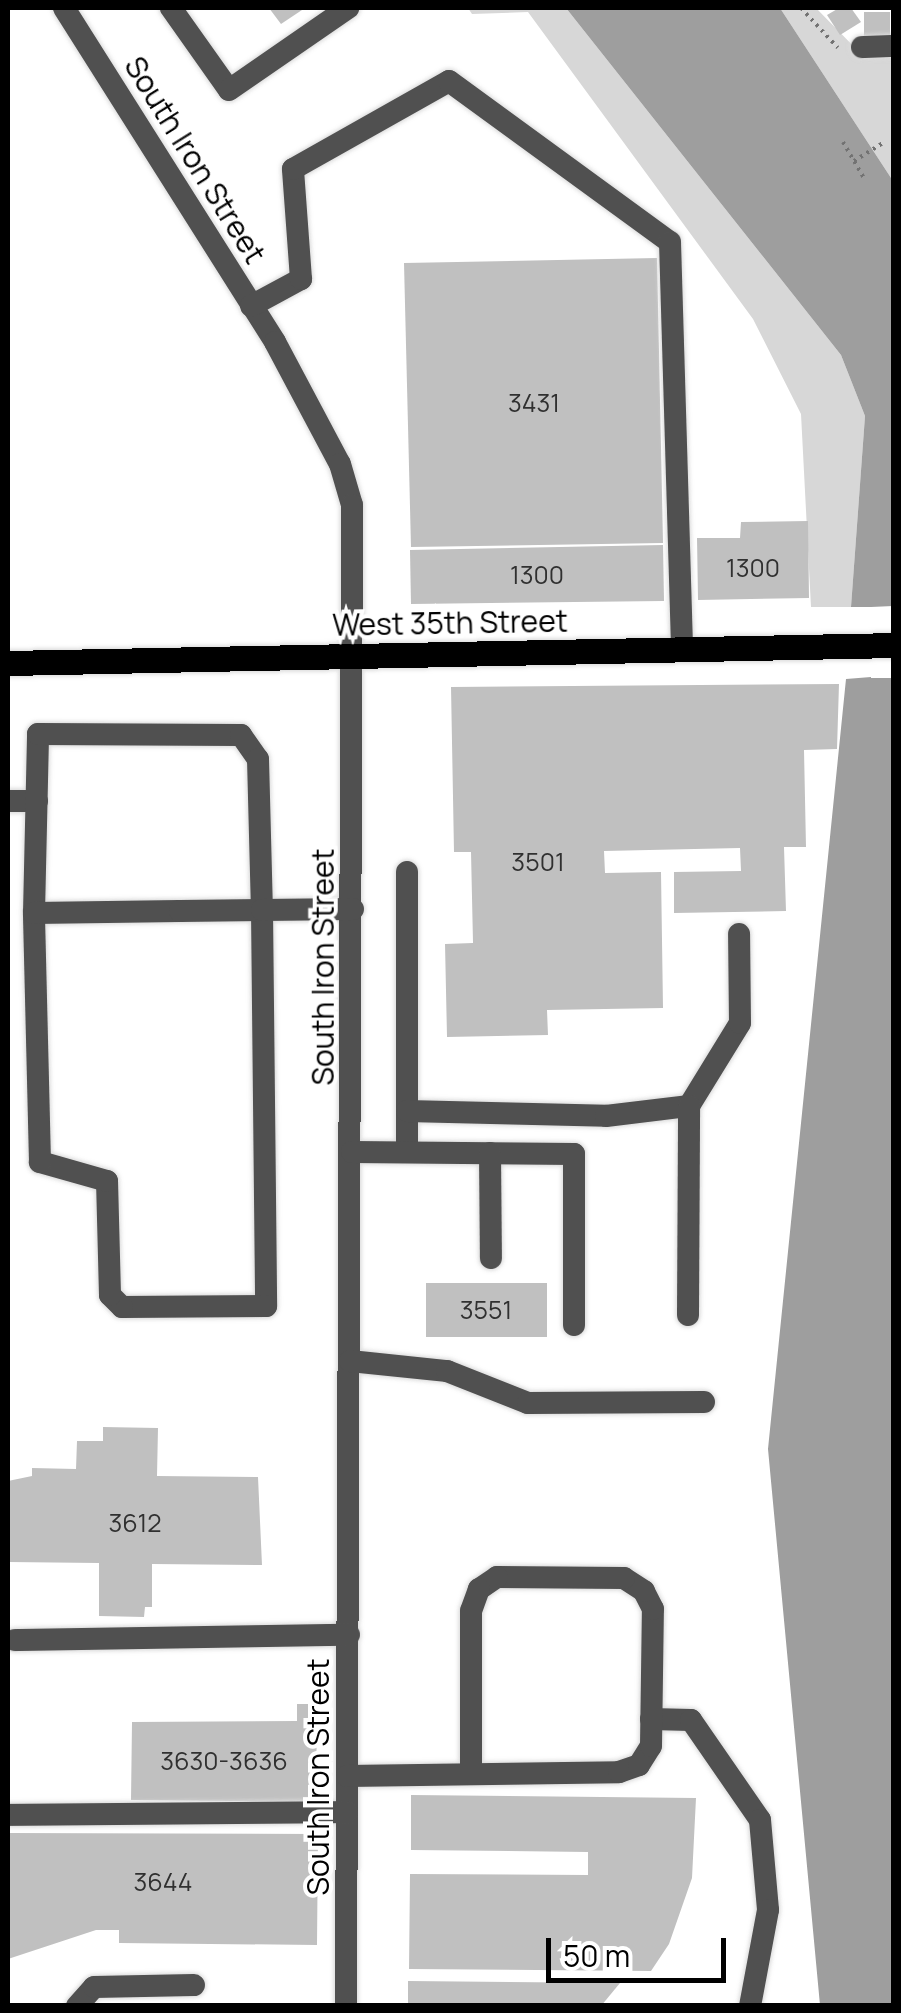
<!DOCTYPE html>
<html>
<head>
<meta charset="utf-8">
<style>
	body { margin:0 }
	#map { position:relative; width:901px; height:2013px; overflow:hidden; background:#fff; font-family:Manrope,sans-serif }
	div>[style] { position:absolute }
	.green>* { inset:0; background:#d7d7d7 }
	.water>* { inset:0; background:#9e9e9e }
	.pier>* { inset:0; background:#fff }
	.building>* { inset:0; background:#c0c0c0 }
	.path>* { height:4px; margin-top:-2px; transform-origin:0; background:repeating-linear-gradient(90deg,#727272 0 2.5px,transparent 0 7.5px) }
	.roads { filter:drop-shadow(0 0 2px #dbdbdb) drop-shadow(0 0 2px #dbdbdb) }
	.minor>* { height:22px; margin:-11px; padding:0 11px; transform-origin:11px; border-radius:11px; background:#505050 }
	.major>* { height:25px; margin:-12.5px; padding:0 12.5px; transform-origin:12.5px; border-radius:12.5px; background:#000 }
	span { translate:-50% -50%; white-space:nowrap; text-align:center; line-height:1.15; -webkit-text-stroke:8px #fff; paint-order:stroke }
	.number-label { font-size:25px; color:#303030 }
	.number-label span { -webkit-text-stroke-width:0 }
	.street-label { font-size:30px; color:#000 }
	.frame { position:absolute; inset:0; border:10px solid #000; pointer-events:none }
	.scale { position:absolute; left:546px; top:1938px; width:180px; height:45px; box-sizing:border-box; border:5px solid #000; border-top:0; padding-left:12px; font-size:30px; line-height:35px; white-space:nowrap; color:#000; -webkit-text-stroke:8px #fff; paint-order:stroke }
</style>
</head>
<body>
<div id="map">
	<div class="green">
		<i style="clip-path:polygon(468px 8px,566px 8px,841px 355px,865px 416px,851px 607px,811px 607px,801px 414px,753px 319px,528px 12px,472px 14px)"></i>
		<i style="clip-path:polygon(780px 8px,816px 8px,865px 58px,893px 58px,893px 181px)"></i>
	</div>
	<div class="water">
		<i style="clip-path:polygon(566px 8px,780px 8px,893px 181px,893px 2005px,820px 2005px,768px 1449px,846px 679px,871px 677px,871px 607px,851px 607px,865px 416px,841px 355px)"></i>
	</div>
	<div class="pier">
		<i style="clip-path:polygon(893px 606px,893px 678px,871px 678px,871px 607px)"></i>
	</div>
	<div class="building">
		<i style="clip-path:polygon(269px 8px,305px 8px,281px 24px)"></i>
		<i style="clip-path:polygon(839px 8px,851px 8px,861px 22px,840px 35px,827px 15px)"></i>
		<i style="clip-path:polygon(864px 12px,890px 12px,890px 36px,864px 36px)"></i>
		<i style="clip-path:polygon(657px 258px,663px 543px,411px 547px,404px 263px)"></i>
		<i style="clip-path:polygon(808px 521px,809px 598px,698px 600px,697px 538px,740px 538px,741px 522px)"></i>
		<i style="clip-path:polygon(663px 545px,664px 601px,411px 604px,410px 550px)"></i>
		<i style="clip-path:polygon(839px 684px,837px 749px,804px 750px,806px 847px,784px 847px,786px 911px,674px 913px,674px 872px,741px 871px,740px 848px,604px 851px,605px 873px,661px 872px,663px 1008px,547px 1010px,548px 1035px,447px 1037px,445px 944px,473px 943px,471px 852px,454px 852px,451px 687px)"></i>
		<i style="clip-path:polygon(426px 1283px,547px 1283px,547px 1337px,426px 1337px)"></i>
		<i style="clip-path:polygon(103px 1427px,158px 1428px,157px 1476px,258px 1477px,262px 1565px,152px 1564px,152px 1607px,145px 1607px,144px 1617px,99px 1616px,99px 1563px,8px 1562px,8px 1481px,32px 1476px,32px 1468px,76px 1469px,77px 1441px,103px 1441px)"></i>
		<i style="clip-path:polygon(297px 1704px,317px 1704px,316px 1802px,131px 1800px,132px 1722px,297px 1721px)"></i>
		<i style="clip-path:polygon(411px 1795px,696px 1798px,692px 1878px,669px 1944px,651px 1971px,409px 1969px,410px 1874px,588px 1875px,588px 1852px,411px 1850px)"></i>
		<i style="clip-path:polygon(8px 1833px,318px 1834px,317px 1945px,119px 1943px,119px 1930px,96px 1930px,8px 1959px)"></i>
		<i style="clip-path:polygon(408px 1981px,620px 1983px,601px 2006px,408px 2006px)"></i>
	</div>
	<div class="path">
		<i style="left:801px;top:8px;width:54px;rotate:47.2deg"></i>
		<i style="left:843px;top:142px;width:44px;rotate:59.9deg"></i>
		<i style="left:854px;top:161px;width:34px;rotate:-32deg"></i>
	</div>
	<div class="roads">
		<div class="minor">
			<i style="left:64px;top:8px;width:395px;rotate:57.7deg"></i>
			<i style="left:275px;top:342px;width:138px;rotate:62deg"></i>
			<i style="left:340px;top:464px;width:43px;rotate:73.7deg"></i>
			<i style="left:352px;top:505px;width:1501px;rotate:90.23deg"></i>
			<i style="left:171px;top:8px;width:100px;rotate:54.7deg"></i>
			<i style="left:229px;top:90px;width:145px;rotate:-34.6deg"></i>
			<i style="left:862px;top:47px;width:32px;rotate:-2deg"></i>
			<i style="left:251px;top:306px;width:57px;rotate:-28.4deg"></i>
			<i style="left:301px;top:279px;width:110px;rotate:-94.2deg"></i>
			<i style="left:293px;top:169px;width:179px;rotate:-29.4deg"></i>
			<i style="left:449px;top:81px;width:273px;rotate:36.1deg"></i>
			<i style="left:670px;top:242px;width:409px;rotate:88.3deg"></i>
			<i style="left:8px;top:801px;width:29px"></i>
			<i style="left:407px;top:872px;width:280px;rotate:90deg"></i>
			<i style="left:34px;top:913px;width:179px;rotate:-88.7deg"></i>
			<i style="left:38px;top:734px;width:203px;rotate:0.3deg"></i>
			<i style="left:241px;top:735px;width:29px;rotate:55deg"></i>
			<i style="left:258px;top:759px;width:151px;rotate:88.5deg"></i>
			<i style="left:262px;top:910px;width:396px;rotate:89.4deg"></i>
			<i style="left:266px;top:1306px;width:144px;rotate:179.6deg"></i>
			<i style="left:122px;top:1307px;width:17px;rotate:-135deg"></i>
			<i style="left:110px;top:1295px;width:114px;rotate:-91.5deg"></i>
			<i style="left:107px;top:1181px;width:70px;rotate:-164.2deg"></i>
			<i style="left:40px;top:1162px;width:249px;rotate:-91.4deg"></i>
			<i style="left:34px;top:913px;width:146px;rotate:-0.8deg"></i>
			<i style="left:180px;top:911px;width:82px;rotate:-0.7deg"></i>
			<i style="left:262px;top:910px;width:91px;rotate:-0.6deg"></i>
			<i style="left:407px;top:1111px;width:199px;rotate:1.4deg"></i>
			<i style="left:606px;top:1116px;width:84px;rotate:-6.9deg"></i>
			<i style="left:689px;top:1106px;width:97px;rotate:-58.4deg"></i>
			<i style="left:740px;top:1023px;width:89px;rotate:-90.6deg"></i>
			<i style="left:352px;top:1152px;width:222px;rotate:0.5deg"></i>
			<i style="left:574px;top:1154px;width:171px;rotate:90deg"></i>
			<i style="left:490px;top:1153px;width:105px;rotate:89.5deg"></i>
			<i style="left:688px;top:1315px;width:209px;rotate:-89.7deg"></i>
			<i style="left:350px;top:1361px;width:98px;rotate:5.9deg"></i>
			<i style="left:447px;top:1371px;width:87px;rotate:21.6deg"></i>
			<i style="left:528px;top:1403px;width:176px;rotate:-0.3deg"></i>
			<i style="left:15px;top:1640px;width:334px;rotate:-0.9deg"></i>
			<i style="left:651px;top:1719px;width:40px;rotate:1.4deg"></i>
			<i style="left:691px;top:1720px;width:121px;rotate:55.4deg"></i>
			<i style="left:760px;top:1820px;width:90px;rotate:84.9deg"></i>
			<i style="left:768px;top:1910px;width:98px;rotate:100.6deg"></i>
			<i style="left:347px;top:1776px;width:272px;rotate:-0.8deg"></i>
			<i style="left:619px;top:1772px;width:21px;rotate:-19deg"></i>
			<i style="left:639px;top:1765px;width:22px;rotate:-58deg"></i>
			<i style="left:651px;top:1746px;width:137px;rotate:-89.2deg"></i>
			<i style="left:653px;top:1609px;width:20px;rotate:-117deg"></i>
			<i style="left:644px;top:1591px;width:24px;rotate:-147deg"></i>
			<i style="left:624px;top:1578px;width:127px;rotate:-179.5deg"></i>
			<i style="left:497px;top:1577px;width:22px;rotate:146deg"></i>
			<i style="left:479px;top:1589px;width:23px;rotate:110deg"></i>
			<i style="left:471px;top:1611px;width:163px;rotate:90deg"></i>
			<i style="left:8px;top:1815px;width:339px;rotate:-0.5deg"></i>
			<i style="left:77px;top:2006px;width:25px;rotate:-48deg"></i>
			<i style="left:94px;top:1987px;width:100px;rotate:-1.1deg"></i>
		</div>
		<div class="major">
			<i style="left:8px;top:663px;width:886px;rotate:-1.16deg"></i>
		</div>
	</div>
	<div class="number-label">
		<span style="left:534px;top:403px">3431</span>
		<span style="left:753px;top:568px">1300</span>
		<span style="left:537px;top:575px">1300</span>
		<span style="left:538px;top:862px">3501</span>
		<span style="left:486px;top:1310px">3551</span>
		<span style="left:135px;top:1523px">3612</span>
		<span style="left:224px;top:1761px">3630-3636</span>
		<span style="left:163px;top:1882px">3644</span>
	</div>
	<div class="street-label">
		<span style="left:195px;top:160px;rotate:58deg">South Iron Street</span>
		<span style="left:450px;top:623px;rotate:-1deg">West 35th Street</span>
		<span style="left:323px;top:967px;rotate:-90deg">South Iron Street</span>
		<span style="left:318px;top:1777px;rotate:-90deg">South Iron Street</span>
	</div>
	<div class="frame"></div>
	<div class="scale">50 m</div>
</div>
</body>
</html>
